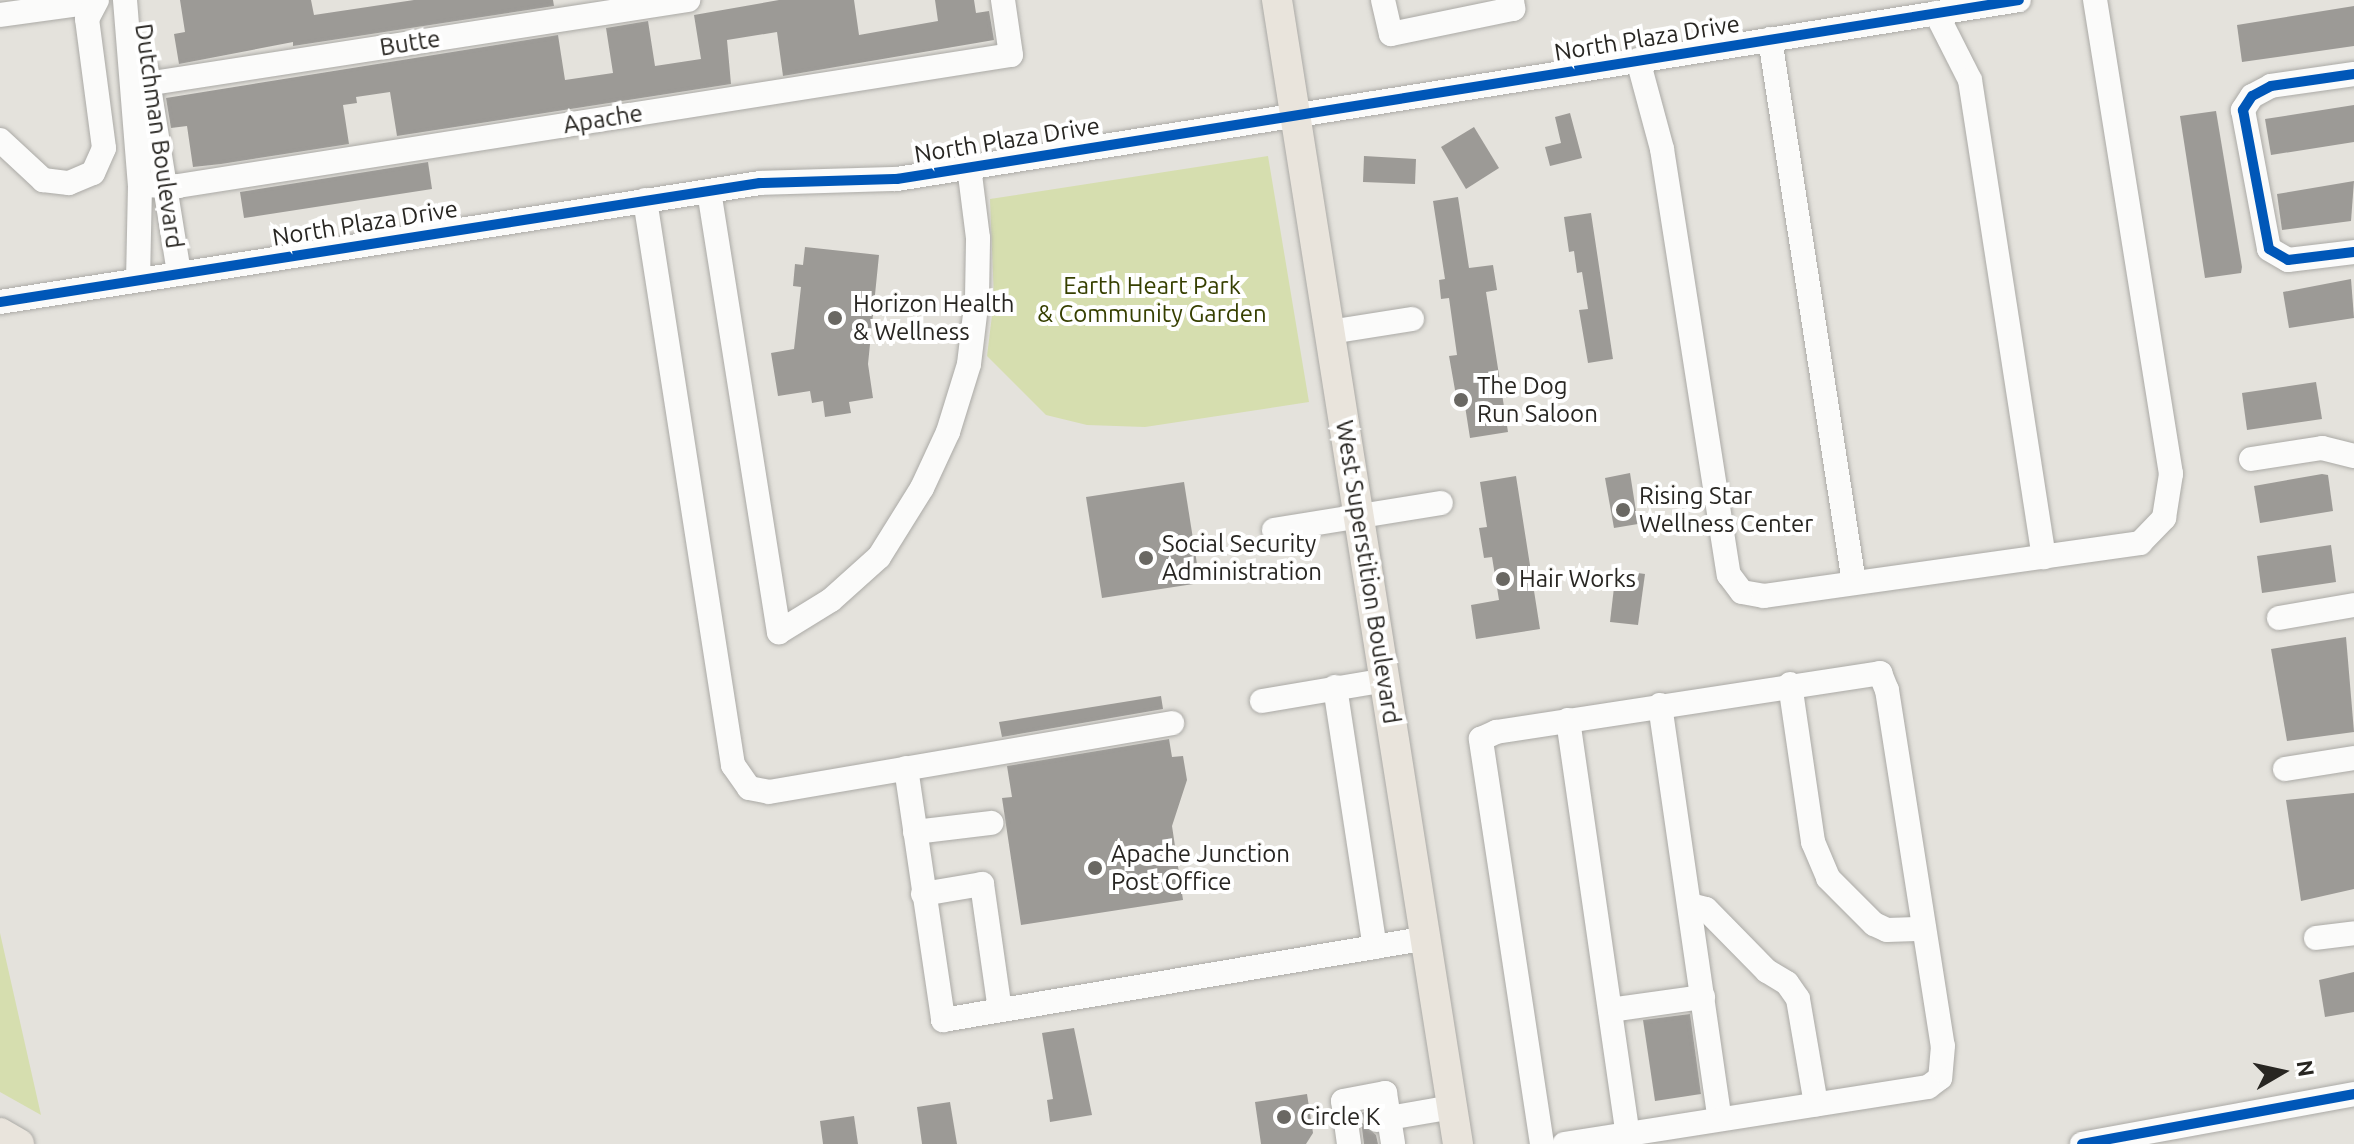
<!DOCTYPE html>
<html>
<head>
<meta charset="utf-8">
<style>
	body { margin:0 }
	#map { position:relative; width:2354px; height:1144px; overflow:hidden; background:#e4e2dc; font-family:Ubuntu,sans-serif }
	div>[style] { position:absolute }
	.green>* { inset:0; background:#d6deaf }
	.building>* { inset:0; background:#9c9a96 }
	.roads { filter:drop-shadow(0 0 2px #abaaa6) drop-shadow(0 0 2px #abaaa6) }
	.minor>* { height:24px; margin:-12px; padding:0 12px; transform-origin:12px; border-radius:12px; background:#fbfbfa }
	.major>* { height:30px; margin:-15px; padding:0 15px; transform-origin:15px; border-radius:15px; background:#e9e4dc }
	.cycleway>* { height:10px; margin:-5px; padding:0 5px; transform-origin:5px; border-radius:5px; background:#0057b8 }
	.dots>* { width:22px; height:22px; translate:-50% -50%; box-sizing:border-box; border:4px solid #fff; border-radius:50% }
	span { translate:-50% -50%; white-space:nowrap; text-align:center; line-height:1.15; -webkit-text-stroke:8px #fff; paint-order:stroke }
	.street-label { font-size:24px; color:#282622 }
	.park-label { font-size:24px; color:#363f00 }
	.poi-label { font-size:24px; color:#282622 }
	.left { translate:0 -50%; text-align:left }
	.north { position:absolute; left:2242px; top:1032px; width:80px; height:80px; -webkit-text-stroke:6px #fff; paint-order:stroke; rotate:81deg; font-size:22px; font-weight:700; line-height:32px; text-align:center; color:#282622 }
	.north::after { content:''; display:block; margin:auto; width:28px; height:36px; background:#282622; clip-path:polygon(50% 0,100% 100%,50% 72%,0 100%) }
</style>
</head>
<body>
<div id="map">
	<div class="green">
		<i style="clip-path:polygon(1268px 156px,1309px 402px,1145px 427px,1087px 425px,1046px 415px,987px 356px,994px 299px,990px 199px)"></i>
		<i style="clip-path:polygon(0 933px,41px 1115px,0 1092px)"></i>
	</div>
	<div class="building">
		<i style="clip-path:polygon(180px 0,311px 0,314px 15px,414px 0,553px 0,554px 6px,293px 46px,293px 42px,179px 64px,174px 34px,185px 32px)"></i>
		<i style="clip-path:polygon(779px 0,854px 0,859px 35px,938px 21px,935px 0,974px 0,976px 13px,989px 11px,994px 40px,783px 76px,777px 32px,727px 40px,731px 84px,397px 136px,390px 92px,356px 97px,357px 103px,343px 105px,349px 144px,221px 164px,193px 167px,187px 126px,171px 128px,166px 98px,558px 35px,565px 80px,613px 73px,606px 28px,648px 21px,655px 66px,701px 59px,694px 15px)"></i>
		<i style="clip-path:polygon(2354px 6px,2354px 46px,2242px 62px,2237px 25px)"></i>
		<i style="clip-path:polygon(2354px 105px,2354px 142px,2271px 155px,2265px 119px)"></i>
		<i style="clip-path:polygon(2216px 111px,2242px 267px,2241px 273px,2205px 278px,2180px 116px)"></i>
		<i style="clip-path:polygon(1570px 113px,1582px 158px,1550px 166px,1545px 147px,1561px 143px,1555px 117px)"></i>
		<i style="clip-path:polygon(1474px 127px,1499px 168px,1466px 189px,1441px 147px)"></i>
		<i style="clip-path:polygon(1364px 156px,1416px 159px,1415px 184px,1363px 182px)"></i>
		<i style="clip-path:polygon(428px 162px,432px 189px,244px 218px,240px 192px)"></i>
		<i style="clip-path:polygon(2354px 181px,2351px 221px,2282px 230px,2277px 194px)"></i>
		<i style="clip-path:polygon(1458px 197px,1469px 268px,1493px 265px,1497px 290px,1486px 292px,1508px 432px,1470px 438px,1465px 406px,1458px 407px,1449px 356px,1457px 355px,1449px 298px,1441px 299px,1439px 280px,1445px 279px,1433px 201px)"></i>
		<i style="clip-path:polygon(1591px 213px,1613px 359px,1588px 363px,1579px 310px,1588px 309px,1582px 272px,1577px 273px,1574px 251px,1569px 252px,1564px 217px)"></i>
		<i style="clip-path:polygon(805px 247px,879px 255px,868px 364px,873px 398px,849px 402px,851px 413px,825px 417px,823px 401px,812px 403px,810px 391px,778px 396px,771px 353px,794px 349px,801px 287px,793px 286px,795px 264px,803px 265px)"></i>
		<i style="clip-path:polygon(2351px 279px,2354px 318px,2289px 328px,2283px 292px)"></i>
		<i style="clip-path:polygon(2316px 382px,2322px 419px,2247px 430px,2242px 393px)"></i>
		<i style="clip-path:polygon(1630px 473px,1638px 524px,1614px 528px,1605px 478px)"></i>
		<i style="clip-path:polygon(2322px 474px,2328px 475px,2333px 511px,2260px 523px,2254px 486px)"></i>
		<i style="clip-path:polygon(1516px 476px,1540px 629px,1476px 639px,1471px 605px,1499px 600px,1492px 557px,1484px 558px,1479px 528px,1487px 527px,1480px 482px)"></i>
		<i style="clip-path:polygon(1184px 482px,1200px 583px,1102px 598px,1086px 497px)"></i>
		<i style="clip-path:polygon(2331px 545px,2336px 582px,2262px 593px,2257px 556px)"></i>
		<i style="clip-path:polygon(1616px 570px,1645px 574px,1638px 625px,1610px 622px)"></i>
		<i style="clip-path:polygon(2346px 637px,2354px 732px,2287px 741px,2271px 649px)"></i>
		<i style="clip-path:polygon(1161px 696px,1163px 709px,1002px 737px,999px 722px)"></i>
		<i style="clip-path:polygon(1169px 739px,1172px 757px,1183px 756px,1187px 780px,1172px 826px,1183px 900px,1021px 925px,1002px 798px,1012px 797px,1007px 766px)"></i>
		<i style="clip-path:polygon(2354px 793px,2354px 889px,2301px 901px,2286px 800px)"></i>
		<i style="clip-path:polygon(2354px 972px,2354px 1012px,2325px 1017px,2319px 980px)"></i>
		<i style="clip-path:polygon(1690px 1014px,1701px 1094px,1655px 1101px,1643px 1020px)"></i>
		<i style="clip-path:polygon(1074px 1028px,1092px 1115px,1050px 1122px,1047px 1100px,1053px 1099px,1042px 1033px)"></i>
		<i style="clip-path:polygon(1307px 1094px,1313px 1133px,1306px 1144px,1261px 1144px,1255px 1102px)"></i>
		<i style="clip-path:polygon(950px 1102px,957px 1144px,922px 1144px,917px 1107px)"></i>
		<i style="clip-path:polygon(1365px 1112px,1362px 1123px,1376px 1135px,1378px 1144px,1364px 1144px,1360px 1113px)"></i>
		<i style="clip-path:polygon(854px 1116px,858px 1144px,823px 1144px,820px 1121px)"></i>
	</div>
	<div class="roads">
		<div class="minor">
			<i style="left:125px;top:0;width:186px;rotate:85.4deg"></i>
			<i style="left:140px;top:185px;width:94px;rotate:91.2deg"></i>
			<i style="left:1383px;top:0;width:35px;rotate:77deg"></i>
			<i style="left:1391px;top:34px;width:125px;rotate:-11.6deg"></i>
			<i style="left:1513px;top:9px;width:9px;rotate:-96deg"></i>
			<i style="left:1936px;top:13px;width:75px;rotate:63.1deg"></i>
			<i style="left:1970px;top:80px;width:483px;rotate:81.2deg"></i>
			<i style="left:0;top:15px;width:95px;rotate:-7.9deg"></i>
			<i style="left:1770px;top:39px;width:550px;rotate:81.22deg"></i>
			<i style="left:1638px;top:60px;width:92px;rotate:74.9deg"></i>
			<i style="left:1662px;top:149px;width:431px;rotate:81.1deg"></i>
			<i style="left:1729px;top:575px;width:21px;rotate:53deg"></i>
			<i style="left:1742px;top:592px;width:22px;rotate:10deg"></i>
			<i style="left:1764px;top:596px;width:380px;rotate:-8deg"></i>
			<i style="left:2140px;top:543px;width:35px;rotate:-46deg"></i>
			<i style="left:2164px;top:518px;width:45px;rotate:-81deg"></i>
			<i style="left:2171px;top:474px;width:480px;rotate:-99.1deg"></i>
			<i style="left:146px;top:69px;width:206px;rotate:80.8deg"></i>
			<i style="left:2354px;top:74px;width:84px;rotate:171.8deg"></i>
			<i style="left:2271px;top:86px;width:21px;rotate:152deg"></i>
			<i style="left:2252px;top:96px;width:17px;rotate:123deg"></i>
			<i style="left:2243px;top:110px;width:141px;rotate:79.4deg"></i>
			<i style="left:2269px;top:249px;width:22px;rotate:30deg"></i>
			<i style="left:2288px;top:260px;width:66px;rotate:-6.9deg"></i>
			<i style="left:133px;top:86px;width:562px;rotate:-8.81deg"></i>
			<i style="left:0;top:140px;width:59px;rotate:42.9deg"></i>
			<i style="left:43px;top:180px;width:26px;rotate:7deg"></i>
			<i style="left:69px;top:183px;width:26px;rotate:-23deg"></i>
			<i style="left:93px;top:173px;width:27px;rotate:-66deg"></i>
			<i style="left:104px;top:148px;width:130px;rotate:-97.5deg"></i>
			<i style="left:87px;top:19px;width:21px;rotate:-62deg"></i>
			<i style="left:140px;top:185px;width:38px;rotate:2deg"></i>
			<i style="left:178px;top:186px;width:843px;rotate:-8.94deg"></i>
			<i style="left:1011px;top:55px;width:56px;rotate:-98.3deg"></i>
			<i style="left:709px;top:191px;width:447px;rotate:81deg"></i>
			<i style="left:779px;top:632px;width:61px;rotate:-31.6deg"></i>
			<i style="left:831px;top:600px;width:64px;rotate:-41.9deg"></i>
			<i style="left:879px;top:557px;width:81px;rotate:-58.1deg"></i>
			<i style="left:922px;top:488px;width:62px;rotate:-65.1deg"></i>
			<i style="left:948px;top:432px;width:71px;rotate:-72.8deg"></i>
			<i style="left:969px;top:364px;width:66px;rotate:-83.1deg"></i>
			<i style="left:977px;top:298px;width:60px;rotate:-89deg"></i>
			<i style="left:978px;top:238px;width:72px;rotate:-97.2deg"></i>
			<i style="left:645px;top:200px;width:572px;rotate:81.15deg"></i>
			<i style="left:733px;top:765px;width:28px;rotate:55deg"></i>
			<i style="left:749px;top:788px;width:20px;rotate:11deg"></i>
			<i style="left:769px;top:792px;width:409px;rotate:-9.7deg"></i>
			<i style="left:0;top:302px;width:769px;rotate:-8.9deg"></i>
			<i style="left:760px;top:183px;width:137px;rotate:-1.7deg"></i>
			<i style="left:897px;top:179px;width:1136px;rotate:-9.06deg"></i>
			<i style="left:1330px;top:332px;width:83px;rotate:-9deg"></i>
			<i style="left:2251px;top:459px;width:72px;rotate:-8.8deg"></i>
			<i style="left:2322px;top:448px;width:33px;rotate:14deg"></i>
			<i style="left:1274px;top:530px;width:169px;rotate:-9.2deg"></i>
			<i style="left:2279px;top:618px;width:76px;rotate:-9.8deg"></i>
			<i style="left:1790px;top:684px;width:160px;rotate:81.7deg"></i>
			<i style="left:1813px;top:842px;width:39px;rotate:67deg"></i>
			<i style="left:1828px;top:878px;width:65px;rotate:45deg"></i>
			<i style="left:1874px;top:924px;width:14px;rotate:25deg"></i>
			<i style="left:1887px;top:930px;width:37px;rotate:-2deg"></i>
			<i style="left:1335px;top:687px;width:263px;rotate:81.3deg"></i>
			<i style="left:1262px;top:701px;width:126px;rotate:-9.6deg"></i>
			<i style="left:1660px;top:705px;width:418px;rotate:81.8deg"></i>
			<i style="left:1568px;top:720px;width:418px;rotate:81.8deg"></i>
			<i style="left:906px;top:768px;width:255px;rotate:81.6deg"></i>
			<i style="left:943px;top:1020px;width:490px;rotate:-9.6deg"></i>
			<i style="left:2285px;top:769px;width:70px;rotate:-9.1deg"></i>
			<i style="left:915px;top:832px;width:77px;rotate:-6.8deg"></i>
			<i style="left:923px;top:894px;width:60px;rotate:-9.6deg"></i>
			<i style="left:982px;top:884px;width:127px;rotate:81.9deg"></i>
			<i style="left:1690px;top:905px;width:16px;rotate:14deg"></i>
			<i style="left:1706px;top:909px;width:87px;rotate:45.5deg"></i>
			<i style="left:1767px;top:971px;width:23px;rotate:31deg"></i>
			<i style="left:1787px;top:983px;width:19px;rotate:55deg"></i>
			<i style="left:1798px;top:999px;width:107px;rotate:80.3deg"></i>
			<i style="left:2316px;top:938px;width:38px;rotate:-7deg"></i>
			<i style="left:1610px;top:1010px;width:94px;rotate:-8deg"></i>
			<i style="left:1377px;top:1120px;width:12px;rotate:-9deg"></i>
			<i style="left:1389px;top:1118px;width:26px;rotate:81deg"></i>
			<i style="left:1349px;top:1144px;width:43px;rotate:-97.9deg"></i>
			<i style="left:1343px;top:1101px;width:43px;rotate:-10.8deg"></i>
			<i style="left:1385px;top:1093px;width:25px;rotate:81deg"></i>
			<i style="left:1389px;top:1118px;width:65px;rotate:-9.8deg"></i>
			<i style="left:1542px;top:1144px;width:410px;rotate:-98.6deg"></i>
			<i style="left:1481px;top:739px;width:17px;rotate:-25deg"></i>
			<i style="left:1496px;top:732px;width:389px;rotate:-8.7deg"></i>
			<i style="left:1880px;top:673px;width:18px;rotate:68deg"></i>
			<i style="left:1887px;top:690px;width:360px;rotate:81.1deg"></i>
			<i style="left:1943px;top:1046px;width:32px;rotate:95deg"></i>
			<i style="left:1940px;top:1078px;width:15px;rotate:143deg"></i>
			<i style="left:1928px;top:1087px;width:368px;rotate:171.1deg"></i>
			<i style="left:2082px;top:1144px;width:277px;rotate:-10.4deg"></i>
		</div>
		<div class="major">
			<i style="left:1277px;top:0;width:1158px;rotate:81.01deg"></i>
			<i style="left:0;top:1133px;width:22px;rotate:30deg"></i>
		</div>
	</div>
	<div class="cycleway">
		<i style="left:2354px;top:74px;width:84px;rotate:171.8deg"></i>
		<i style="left:2271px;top:86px;width:21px;rotate:152deg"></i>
		<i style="left:2252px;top:96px;width:17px;rotate:123deg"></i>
		<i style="left:2243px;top:110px;width:141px;rotate:79.4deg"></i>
		<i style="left:2269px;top:249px;width:22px;rotate:30deg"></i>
		<i style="left:2288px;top:260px;width:66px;rotate:-6.9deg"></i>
		<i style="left:0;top:302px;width:769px;rotate:-8.9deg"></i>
		<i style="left:760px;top:183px;width:137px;rotate:-1.7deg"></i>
		<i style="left:897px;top:179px;width:1136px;rotate:-9.06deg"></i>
		<i style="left:2082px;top:1144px;width:277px;rotate:-10.4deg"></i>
	</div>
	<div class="dots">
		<i style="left:835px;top:318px;background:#6a6863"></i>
		<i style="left:1461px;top:400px;background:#6a6863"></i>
		<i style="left:1623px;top:510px;background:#6a6863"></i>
		<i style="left:1146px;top:558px;background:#6a6863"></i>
		<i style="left:1503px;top:579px;background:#6a6863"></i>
		<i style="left:1095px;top:868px;background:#6a6863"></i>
		<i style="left:1284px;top:1117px;background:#6a6863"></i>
	</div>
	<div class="street-label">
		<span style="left:1647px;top:38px;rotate:-9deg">North Plaza Drive</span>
		<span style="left:410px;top:43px;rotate:-9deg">Butte</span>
		<span style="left:603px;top:119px;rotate:-9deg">Apache</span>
		<span style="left:159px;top:136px;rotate:82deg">Dutchman Boulevard</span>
		<span style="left:1007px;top:140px;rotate:-9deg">North Plaza Drive</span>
		<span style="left:365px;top:223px;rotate:-9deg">North Plaza Drive</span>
		<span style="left:1368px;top:572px;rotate:81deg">West Superstition Boulevard</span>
	</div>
	<div class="park-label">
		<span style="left:1152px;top:300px">Earth Heart Park<br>&amp; Community Garden</span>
	</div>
	<div class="poi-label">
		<span class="left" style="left:853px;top:318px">Horizon Health<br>&amp; Wellness</span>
		<span class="left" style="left:1477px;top:400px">The Dog<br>Run Saloon</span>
		<span class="left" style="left:1639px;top:510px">Rising Star<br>Wellness Center</span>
		<span class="left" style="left:1162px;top:558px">Social Security<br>Administration</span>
		<span class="left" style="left:1519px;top:579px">Hair Works</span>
		<span class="left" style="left:1111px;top:868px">Apache Junction<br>Post Office</span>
		<span class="left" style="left:1300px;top:1117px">Circle K</span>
	</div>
	<div class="north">N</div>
</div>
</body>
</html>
